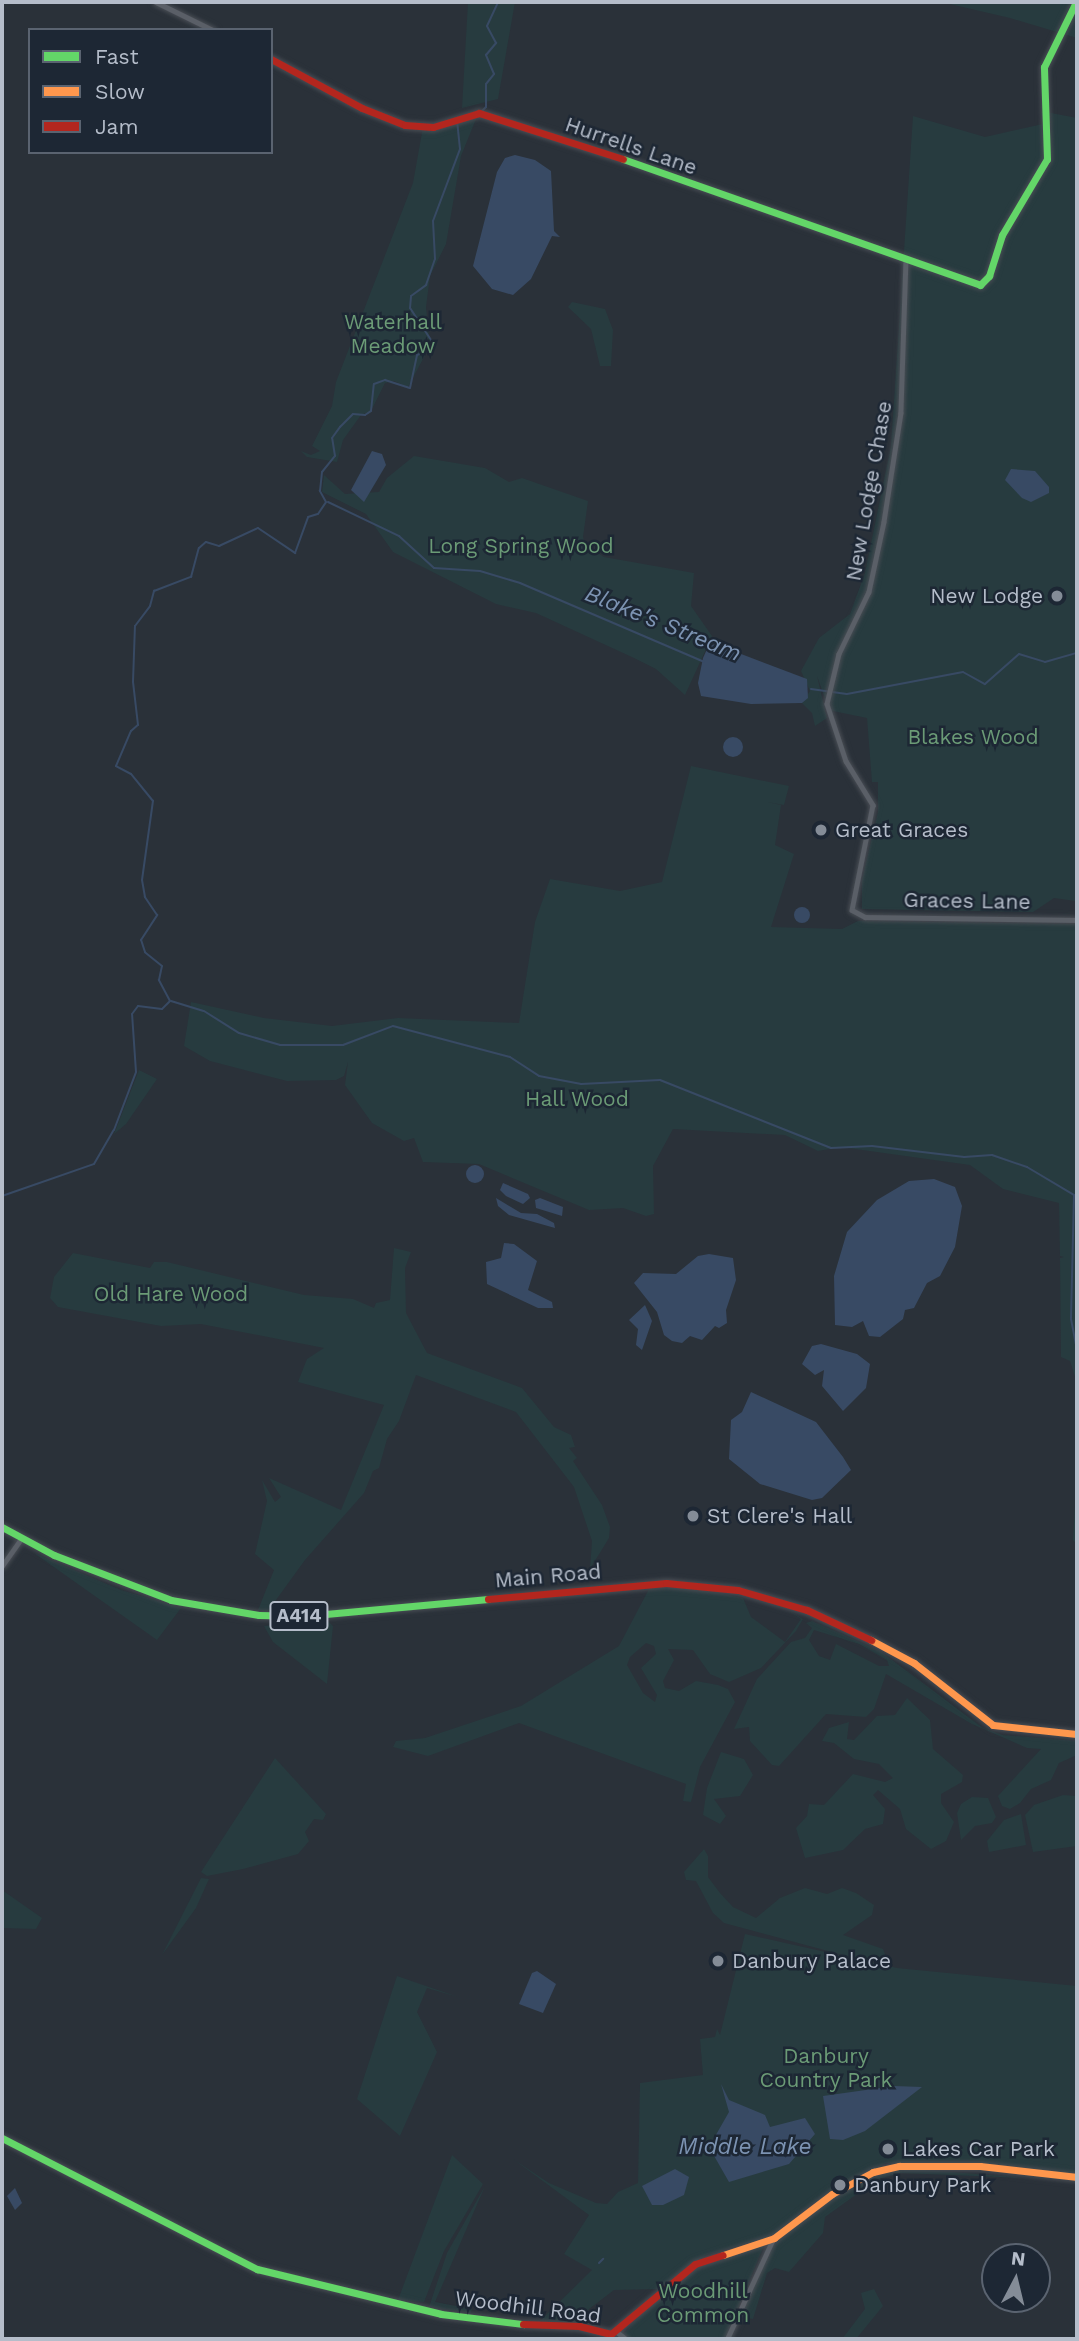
<!DOCTYPE html>
<html>
<head>
<meta charset="utf-8">
<style>
	body { margin:0 }
	#map { position:relative; width:1079px; height:2341px; overflow:hidden; background:#2a3139; font-family:"Work Sans",sans-serif }
	div>[style] { position:absolute }
	.green>* { inset:0; background:#273b3f }
	.water>* { inset:0; background:#384a64 }
	.round { border-radius:50% }
	.stream>* { height:2px; margin:-1px; padding:0 1px; transform-origin:1px; border-radius:1px; background:#384a64 }
	.roads { filter:drop-shadow(0 0 2px #484d54) drop-shadow(0 0 2px #484d54) }
	.street>* { height:4.5px; margin:-2.25px; padding:0 2.25px; transform-origin:2.25px; border-radius:2.25px; background:#5a5f67 }
	.fast>* { height:7px; margin:-3.5px; padding:0 3.5px; transform-origin:3.5px; border-radius:3.5px; background:#63d668 }
	.slow>* { height:7px; margin:-3.5px; padding:0 3.5px; transform-origin:3.5px; border-radius:3.5px; background:#ff974d }
	.jam>* { height:7px; margin:-3.5px; padding:0 3.5px; transform-origin:3.5px; border-radius:3.5px; background:#b3261e }
	.dots>* { width:19px; height:19px; translate:-50% -50%; box-sizing:border-box; border:4px solid #1d2734; border-radius:50% }
	span { translate:-50% -50%; white-space:nowrap; text-align:center; line-height:1.15; -webkit-text-stroke:5px #1d2734; paint-order:stroke }
	.shield-label span { padding:2px 5px; background:#1d2734; border:2px solid; border-radius:5px; -webkit-text-stroke-width:0 }
	.shield-label { font-size:19px; color:#b5bdca; font-weight:700 }
	.street-label { font-size:21px; color:#b5bdca }
	.park-label { font-size:21px; color:#6b9b76 }
	.poi-label { font-size:21px; color:#b5bdca }
	.right { translate:-100% -50%; text-align:right }
	.left { translate:0 -50%; text-align:left }
	.water-label { font-size:23px; color:#7c93b2; font-style:italic }
	.frame { position:absolute; inset:0; border:4px solid #b5bdca; pointer-events:none }
	.legend { position:absolute; left:28px; top:28px; width:245px; height:126px; box-sizing:border-box; background:#1d2734; border:2px solid #5a6370; margin:0; padding:9px 12px; list-style:none; font-size:21px; color:#b5bdca }
	.legend li { display:flex; align-items:center; gap:14px; height:35px }
	.legend b { width:35px; border:2px solid #5a6370 }
	.north { position:absolute; left:981px; top:2243px; width:70px; height:70px; box-sizing:border-box; background:#1d2734; border:2px solid #5a6370; border-radius:50%; rotate:7deg; font-size:19px; font-weight:700; line-height:28px; text-align:center; color:#b5bdca }
	.north::after { content:''; display:block; margin:auto; width:24px; height:32px; background:#848c97; clip-path:polygon(50% 0,100% 100%,50% 72%,0 100%) }
</style>
</head>
<body>
<div id="map">
	<div class="green">
		<i style="clip-path:polygon(468px 2px,515px 2px,498px 99px,462px 108px)"></i>
		<i style="clip-path:polygon(941px 2px,1077px 2px,1077px 38px,1010px 18px)"></i>
		<i style="clip-path:polygon(1041px 111px,1077px 118px,1077px 906px,1075px 901px,1054px 898px,1033px 912px,862px 909px,862px 880px,878px 812px,878px 782px,872px 782px,867px 718px,833px 711px,831px 715px,817px 676px,827px 718px,815px 726px,812px 713px,802px 703px,810px 691px,801px 671px,819px 638px,850px 614px,865px 573px,891px 446px,913px 116px,985px 137px,1043px 124px)"></i>
		<i style="clip-path:polygon(471px 116px,476px 119px,461px 156px,446px 244px,430px 276px,426px 307px,430px 346px,408px 387px,394px 381px,385px 383px,371px 411px,361px 415px,343px 440px,337px 462px,307px 457px,301px 451px,311px 455px,320px 451px,312px 446px,332px 406px,336px 382px,413px 183px,423px 127px)"></i>
		<i style="clip-path:polygon(572px 302px,605px 309px,613px 330px,611px 366px,600px 366px,591px 329px,568px 307px)"></i>
		<i style="clip-path:polygon(414px 456px,485px 468px,509px 482px,522px 478px,588px 501px,583px 537px,586px 546px,604px 557px,694px 573px,691px 606px,712px 636px,685px 695px,656px 669px,634px 658px,536px 613px,496px 604px,393px 552px,366px 514px,322px 492px,324px 475px,345px 494px,379px 492px,387px 478px)"></i>
		<i style="clip-path:polygon(691px 766px,789px 786px,784px 805px,767px 802px,781px 805px,775px 845px,794px 854px,771px 927px,842px 929px,858px 921px,1077px 924px,1077px 1383px,1070px 1361px,1061px 1357px,1060px 1258px,1064px 1257px,1060px 1256px,1059px 1203px,1003px 1189px,970px 1165px,841px 1147px,818px 1151px,785px 1135px,673px 1129px,653px 1166px,654px 1214px,646px 1216px,623px 1208px,589px 1210px,479px 1164px,423px 1162px,414px 1138px,404px 1141px,372px 1123px,345px 1085px,348px 1062px,344px 1076px,336px 1080px,287px 1081px,210px 1061px,184px 1046px,191px 1002px,264px 1018px,332px 1026px,398px 1018px,519px 1023px,535px 922px,550px 879px,620px 891px,662px 882px)"></i>
		<i style="clip-path:polygon(139px 1070px,157px 1079px,126px 1124px,114px 1134px)"></i>
		<i style="clip-path:polygon(394px 1248px,411px 1252px,405px 1268px,406px 1313px,427px 1353px,522px 1388px,554px 1427px,571px 1435px,575px 1447px,569px 1448px,577px 1458px,573px 1461px,602px 1505px,610px 1527px,609px 1538px,590px 1569px,592px 1541px,574px 1487px,516px 1412px,416px 1375px,399px 1421px,387px 1439px,379px 1468px,373px 1471px,364px 1493px,305px 1560px,268px 1611px,258px 1610px,274px 1570px,255px 1554px,267px 1501px,262px 1480px,275px 1502px,281px 1497px,269px 1478px,341px 1510px,384px 1405px,298px 1382px,307px 1359px,324px 1348px,201px 1324px,161px 1326px,58px 1307px,50px 1298px,54px 1277px,73px 1253px,150px 1268px,154px 1262px,167px 1262px,304px 1295px,353px 1299px,374px 1308px,376px 1303px,390px 1300px)"></i>
		<i style="clip-path:polygon(1077px 1472px,1077px 1545px,1073px 1540px)"></i>
		<i style="clip-path:polygon(34px 1553px,121px 1590px,181px 1608px,157px 1640px)"></i>
		<i style="clip-path:polygon(evenodd,687px 1587px,743px 1598px,751px 1617px,785px 1642px,801px 1619px,789px 1611px,803px 1619px,796px 1631px,761px 1668px,729px 1682px,710px 1674px,693px 1650px,668px 1649px,674px 1660px,663px 1681px,665px 1688px,679px 1691px,696px 1681px,718px 1685px,728px 1689px,735px 1702px,700px 1767px,691px 1802px,683px 1801px,686px 1784px,519px 1723px,428px 1756px,393px 1747px,396px 1741px,425px 1738px,521px 1706px,619px 1646px,649px 1589px,687px 1587px,646px 1643px,654px 1646px,656px 1654px,641px 1668px,657px 1695px,655px 1702px,643px 1693px,627px 1665px,630px 1657px,646px 1643px)"></i>
		<i style="clip-path:polygon(328px 1621px,333px 1626px,327px 1684px,273px 1642px,264px 1626px)"></i>
		<i style="clip-path:polygon(evenodd,812px 1621px,880px 1651px,983px 1728px,1003px 1735px,1077px 1741px,1077px 1755px,1059px 1763px,1051px 1780px,1031px 1789px,1020px 1803px,1010px 1809px,1002px 1806px,998px 1796px,1041px 1749px,1027px 1748px,972px 1724px,886px 1674px,874px 1709px,866px 1717px,826px 1714px,779px 1766px,772px 1765px,750px 1741px,749px 1727px,734px 1729px,757px 1679px,791px 1642px,805px 1638px,812px 1628px,806px 1623px,812px 1621px,814px 1630px,859px 1644px,887px 1660px,889px 1666px,879px 1666px,836px 1644px,830px 1660px,819px 1656px,809px 1640px,814px 1630px)"></i>
		<i style="clip-path:polygon(907px 1698px,930px 1720px,933px 1749px,963px 1775px,962px 1782px,941px 1794px,941px 1803px,954px 1822px,946px 1841px,931px 1849px,906px 1829px,900px 1809px,878px 1790px,873px 1795px,885px 1809px,883px 1824px,865px 1829px,843px 1850px,805px 1858px,796px 1828px,807px 1816px,809px 1804px,824px 1805px,853px 1774px,885px 1782px,893px 1778px,879px 1764px,854px 1759px,834px 1743px,822px 1741px,829px 1728px,849px 1722px,847px 1739px,854px 1740px,877px 1716px,895px 1715px)"></i>
		<i style="clip-path:polygon(721px 1752px,744px 1759px,753px 1775px,740px 1796px,714px 1799px,726px 1816px,720px 1824px,703px 1815px,707px 1788px)"></i>
		<i style="clip-path:polygon(275px 1758px,326px 1814px,323px 1820px,314px 1819px,305px 1832px,309px 1841px,298px 1854px,243px 1869px,207px 1876px,201px 1872px)"></i>
		<i style="clip-path:polygon(1063px 1795px,1077px 1796px,1077px 1846px,1033px 1852px,1025px 1815px,1034px 1805px)"></i>
		<i style="clip-path:polygon(972px 1797px,988px 1798px,996px 1817px,992px 1823px,975px 1826px,961px 1840px,957px 1813px,961px 1804px)"></i>
		<i style="clip-path:polygon(1021px 1814px,1026px 1845px,989px 1852px,987px 1841px,1004px 1820px)"></i>
		<i style="clip-path:polygon(704px 1849px,708px 1856px,708px 1877px,720px 1893px,733px 1907px,756px 1918px,780px 1898px,805px 1888px,827px 1894px,842px 1888px,856px 1893px,874px 1905px,872px 1915px,843px 1935px,883px 1949px,886px 1957px,883px 1962px,854px 1958px,724px 1923px,713px 1913px,696px 1881px,686px 1880px,684px 1872px)"></i>
		<i style="clip-path:polygon(201px 1878px,209px 1879px,196px 1908px,162px 1955px)"></i>
		<i style="clip-path:polygon(2px 1890px,42px 1918px,36px 1929px,2px 1928px)"></i>
		<i style="clip-path:polygon(745px 1934px,897px 1968px,1077px 1986px,1077px 2175px,974px 2163px,886px 2163px,812px 2204px,772px 2236px,706px 2255px,658px 2289px,614px 2290px,589px 2309px,582px 2325px,540px 2321px,592px 2270px,564px 2254px,589px 2215px,513px 2159px,549px 2183px,596px 2203px,607px 2204px,618px 2192px,638px 2183px,640px 2083px,703px 2075px,700px 2039px,715px 2037px,717px 2029px,720px 2035px)"></i>
		<i style="clip-path:polygon(397px 1976px,458px 1997px,427px 1988px,417px 2012px,437px 2052px,400px 2136px,357px 2099px)"></i>
		<i style="clip-path:polygon(452px 2155px,483px 2184px,444px 2251px,424px 2302px,398px 2300px)"></i>
		<i style="clip-path:polygon(888px 2167px,1027px 2178px,901px 2173px,878px 2179px,825px 2217px,823px 2233px,789px 2272px,775px 2268px,767px 2273px,753px 2319px,742px 2317px,743px 2305px,776px 2240px,824px 2202px)"></i>
		<i style="clip-path:polygon(485px 2186px,435px 2302px,472px 2309px,471px 2313px,429px 2307px,447px 2253px)"></i>
		<i style="clip-path:polygon(765px 2243px,725px 2339px,628px 2339px,623px 2335px,652px 2301px,701px 2263px)"></i>
		<i style="clip-path:polygon(874px 2289px,883px 2306px,856px 2339px,842px 2339px,865px 2309px,861px 2293px)"></i>
	</div>
	<div class="water">
		<i style="clip-path:polygon(515px 155px,535px 160px,551px 171px,554px 231px,560px 237px,552px 236px,531px 279px,513px 295px,492px 289px,473px 266px,497px 172px,505px 158px)"></i>
		<i style="clip-path:polygon(372px 451px,382px 454px,386px 465px,364px 502px,351px 490px)"></i>
		<i style="clip-path:polygon(1011px 469px,1035px 471px,1049px 487px,1049px 493px,1031px 502px,1022px 498px,1005px 480px)"></i>
		<i style="clip-path:polygon(715px 644px,807px 679px,808px 698px,802px 703px,751px 704px,701px 696px,698px 683px,703px 658px,708px 647px)"></i>
		<i class="round" style="left:723px;top:737px;width:20px;height:20px"></i>
		<i class="round" style="left:794px;top:907px;width:16px;height:16px"></i>
		<i class="round" style="left:466px;top:1165px;width:18px;height:18px"></i>
		<i style="clip-path:polygon(934px 1179px,955px 1187px,962px 1206px,955px 1247px,940px 1276px,927px 1283px,914px 1308px,905px 1310px,903px 1319px,880px 1337px,869px 1336px,863px 1321px,852px 1327px,835px 1325px,834px 1276px,847px 1232px,877px 1200px,909px 1181px)"></i>
		<i style="clip-path:polygon(503px 1183px,528px 1194px,530px 1198px,523px 1204px,506px 1196px,500px 1190px)"></i>
		<i style="clip-path:polygon(496px 1198px,521px 1213px,537px 1214px,554px 1223px,555px 1228px,509px 1215px,498px 1206px)"></i>
		<i style="clip-path:polygon(540px 1198px,563px 1207px,562px 1216px,536px 1208px,535px 1200px)"></i>
		<i style="clip-path:polygon(504px 1243px,514px 1244px,537px 1261px,528px 1290px,552px 1302px,553px 1308px,538px 1308px,487px 1284px,486px 1262px,501px 1258px)"></i>
		<i style="clip-path:polygon(709px 1254px,733px 1258px,736px 1280px,726px 1310px,727px 1323px,719px 1328px,715px 1326px,702px 1340px,690px 1336px,682px 1343px,672px 1341px,664px 1335px,657px 1312px,634px 1283px,643px 1273px,676px 1274px,698px 1256px)"></i>
		<i style="clip-path:polygon(645px 1305px,652px 1321px,642px 1350px,636px 1345px,638px 1329px,629px 1320px)"></i>
		<i style="clip-path:polygon(821px 1344px,857px 1354px,870px 1364px,866px 1388px,843px 1411px,822px 1386px,824px 1370px,815px 1375px,802px 1364px,812px 1346px)"></i>
		<i style="clip-path:polygon(751px 1392px,816px 1422px,843px 1457px,851px 1470px,822px 1498px,812px 1500px,760px 1484px,729px 1459px,731px 1420px,742px 1412px)"></i>
		<i style="clip-path:polygon(537px 1971px,556px 1984px,543px 2013px,519px 2004px,532px 1973px)"></i>
		<i style="clip-path:polygon(721px 2084px,729px 2100px,765px 2115px,770px 2127px,805px 2118px,815px 2134px,789px 2164px,729px 2182px,709px 2147px,729px 2112px)"></i>
		<i style="clip-path:polygon(894px 2086px,922px 2087px,865px 2131px,843px 2140px,830px 2139px,823px 2096px)"></i>
		<i style="clip-path:polygon(675px 2169px,689px 2177px,684px 2195px,663px 2205px,652px 2205px,642px 2186px)"></i>
		<i style="clip-path:polygon(15px 2188px,22px 2203px,15px 2210px,7px 2196px)"></i>
	</div>
	<div class="stream">
		<i style="left:481px;top:112px;width:7px;rotate:-45deg"></i>
		<i style="left:486px;top:107px;width:23px;rotate:-90deg"></i>
		<i style="left:486px;top:84px;width:13px;rotate:-51deg"></i>
		<i style="left:494px;top:74px;width:21px;rotate:-113deg"></i>
		<i style="left:486px;top:55px;width:16px;rotate:-50deg"></i>
		<i style="left:496px;top:43px;width:19px;rotate:-118deg"></i>
		<i style="left:487px;top:26px;width:26px;rotate:-65deg"></i>
		<i style="left:328px;top:502px;width:79px;rotate:25.6deg"></i>
		<i style="left:399px;top:536px;width:47px;rotate:42.4deg"></i>
		<i style="left:434px;top:568px;width:46px;rotate:3.7deg"></i>
		<i style="left:480px;top:571px;width:42px;rotate:16.7deg"></i>
		<i style="left:520px;top:583px;width:200px;rotate:23.2deg"></i>
		<i style="left:811px;top:689px;width:36px;rotate:8deg"></i>
		<i style="left:847px;top:694px;width:118px;rotate:-10.7deg"></i>
		<i style="left:963px;top:672px;width:25px;rotate:29deg"></i>
		<i style="left:985px;top:684px;width:45px;rotate:-41.4deg"></i>
		<i style="left:1019px;top:654px;width:27px;rotate:17deg"></i>
		<i style="left:1045px;top:662px;width:33px;rotate:-16deg"></i>
		<i style="left:171px;top:1001px;width:34px;rotate:17deg"></i>
		<i style="left:204px;top:1011px;width:41px;rotate:32.2deg"></i>
		<i style="left:239px;top:1033px;width:43px;rotate:16.3deg"></i>
		<i style="left:280px;top:1045px;width:63px"></i>
		<i style="left:343px;top:1045px;width:53px;rotate:-20.8deg"></i>
		<i style="left:393px;top:1026px;width:121px;rotate:14.8deg"></i>
		<i style="left:510px;top:1057px;width:35px;rotate:33deg"></i>
		<i style="left:539px;top:1076px;width:43px;rotate:10.8deg"></i>
		<i style="left:581px;top:1084px;width:79px;rotate:-2.9deg"></i>
		<i style="left:660px;top:1080px;width:184px;rotate:21.7deg"></i>
		<i style="left:831px;top:1148px;width:41px;rotate:-2.8deg"></i>
		<i style="left:872px;top:1146px;width:93px;rotate:6.8deg"></i>
		<i style="left:964px;top:1157px;width:28px;rotate:-4deg"></i>
		<i style="left:992px;top:1155px;width:37px;rotate:19deg"></i>
		<i style="left:1027px;top:1167px;width:55px;rotate:30.8deg"></i>
		<i style="left:1074px;top:1195px;width:124px;rotate:91.4deg"></i>
		<i style="left:1071px;top:1319px;width:32px;rotate:79deg"></i>
		<i style="left:2px;top:1196px;width:97px;rotate:-19.2deg"></i>
		<i style="left:94px;top:1164px;width:39px;rotate:-60deg"></i>
		<i style="left:114px;top:1130px;width:62px;rotate:-69.2deg"></i>
		<i style="left:136px;top:1072px;width:58px;rotate:-93.9deg"></i>
		<i style="left:132px;top:1014px;width:10px;rotate:-53deg"></i>
		<i style="left:138px;top:1006px;width:24px;rotate:7deg"></i>
		<i style="left:162px;top:1009px;width:11px;rotate:-45deg"></i>
		<i style="left:170px;top:1001px;width:24px;rotate:-118deg"></i>
		<i style="left:159px;top:980px;width:14px;rotate:-78deg"></i>
		<i style="left:162px;top:966px;width:22px;rotate:-141deg"></i>
		<i style="left:145px;top:952px;width:13px;rotate:-108deg"></i>
		<i style="left:141px;top:940px;width:30px;rotate:-57deg"></i>
		<i style="left:157px;top:915px;width:22px;rotate:-124deg"></i>
		<i style="left:145px;top:897px;width:17px;rotate:-100deg"></i>
		<i style="left:142px;top:880px;width:80px;rotate:-82.1deg"></i>
		<i style="left:153px;top:801px;width:35px;rotate:-129deg"></i>
		<i style="left:131px;top:774px;width:17px;rotate:-152deg"></i>
		<i style="left:116px;top:766px;width:38px;rotate:-67deg"></i>
		<i style="left:131px;top:731px;width:9px;rotate:-41deg"></i>
		<i style="left:138px;top:725px;width:43px;rotate:-96.6deg"></i>
		<i style="left:133px;top:682px;width:56px;rotate:-88deg"></i>
		<i style="left:135px;top:626px;width:25px;rotate:-53deg"></i>
		<i style="left:150px;top:606px;width:16px;rotate:-75deg"></i>
		<i style="left:154px;top:591px;width:40px;rotate:-21deg"></i>
		<i style="left:191px;top:577px;width:30px;rotate:-75deg"></i>
		<i style="left:199px;top:548px;width:9px;rotate:-41deg"></i>
		<i style="left:206px;top:542px;width:14px;rotate:17deg"></i>
		<i style="left:219px;top:546px;width:43px;rotate:-24.8deg"></i>
		<i style="left:258px;top:528px;width:45px;rotate:34deg"></i>
		<i style="left:295px;top:553px;width:38px;rotate:-70deg"></i>
		<i style="left:308px;top:517px;width:10px;rotate:-17deg"></i>
		<i style="left:318px;top:514px;width:14px;rotate:-56deg"></i>
		<i style="left:326px;top:502px;width:13px;rotate:-119deg"></i>
		<i style="left:320px;top:491px;width:19px;rotate:-84deg"></i>
		<i style="left:322px;top:472px;width:21px;rotate:-51deg"></i>
		<i style="left:335px;top:456px;width:18px;rotate:-99deg"></i>
		<i style="left:332px;top:438px;width:14px;rotate:-54deg"></i>
		<i style="left:340px;top:427px;width:18px;rotate:-45deg"></i>
		<i style="left:353px;top:414px;width:12px;rotate:5deg"></i>
		<i style="left:365px;top:415px;width:7px;rotate:-34deg"></i>
		<i style="left:371px;top:411px;width:27px;rotate:-84deg"></i>
		<i style="left:374px;top:384px;width:12px;rotate:-20deg"></i>
		<i style="left:385px;top:380px;width:26px;rotate:18deg"></i>
		<i style="left:410px;top:388px;width:34px;rotate:-78deg"></i>
		<i style="left:417px;top:355px;width:14px;rotate:-21deg"></i>
		<i style="left:430px;top:350px;width:8px;rotate:-67deg"></i>
		<i style="left:433px;top:343px;width:42px;rotate:-123.3deg"></i>
		<i style="left:410px;top:308px;width:12px;rotate:-85deg"></i>
		<i style="left:411px;top:296px;width:19px;rotate:-36deg"></i>
		<i style="left:426px;top:285px;width:28px;rotate:-71deg"></i>
		<i style="left:435px;top:259px;width:38px;rotate:-93deg"></i>
		<i style="left:433px;top:221px;width:77px;rotate:-69.4deg"></i>
		<i style="left:460px;top:149px;width:27px;rotate:-96deg"></i>
		<i style="left:599px;top:2263px;width:6px;rotate:-45deg"></i>
	</div>
	<div class="roads">
		<div class="street">
			<i style="left:156px;top:2px;width:64px;rotate:26.2deg"></i>
			<i style="left:906px;top:259px;width:154px;rotate:91.9deg"></i>
			<i style="left:901px;top:413px;width:110px;rotate:98.9deg"></i>
			<i style="left:884px;top:522px;width:72px;rotate:102.1deg"></i>
			<i style="left:869px;top:592px;width:69px;rotate:115.8deg"></i>
			<i style="left:839px;top:654px;width:51px;rotate:103.5deg"></i>
			<i style="left:827px;top:704px;width:60px;rotate:71.6deg"></i>
			<i style="left:846px;top:761px;width:52px;rotate:58.5deg"></i>
			<i style="left:873px;top:805px;width:107px;rotate:101.3deg"></i>
			<i style="left:852px;top:910px;width:15px;rotate:28deg"></i>
			<i style="left:865px;top:917px;width:212px;rotate:0.8deg"></i>
			<i style="left:2px;top:1566px;width:33px;rotate:-55deg"></i>
			<i style="left:617px;top:2332px;width:11px;rotate:38deg"></i>
			<i style="left:727px;top:2339px;width:110px;rotate:-65.3deg"></i>
		</div>
		<div class="fast">
			<i style="left:623px;top:159px;width:379px;rotate:19.4deg"></i>
			<i style="left:980px;top:285px;width:13px;rotate:-45deg"></i>
			<i style="left:989px;top:276px;width:43px;rotate:-72.4deg"></i>
			<i style="left:1002px;top:235px;width:88px;rotate:-59.4deg"></i>
			<i style="left:1047px;top:159px;width:92px;rotate:-91.9deg"></i>
			<i style="left:1044px;top:67px;width:72px;rotate:-63.8deg"></i>
			<i style="left:2px;top:1527px;width:59px;rotate:28.3deg"></i>
			<i style="left:54px;top:1555px;width:125px;rotate:21deg"></i>
			<i style="left:171px;top:1600px;width:89px;rotate:9.7deg"></i>
			<i style="left:259px;top:1615px;width:45px;rotate:1.3deg"></i>
			<i style="left:304px;top:1616px;width:185px;rotate:-5.3deg"></i>
			<i style="left:2px;top:2138px;width:287px;rotate:27.2deg"></i>
			<i style="left:257px;top:2269px;width:189px;rotate:13.7deg"></i>
			<i style="left:441px;top:2314px;width:83px;rotate:7deg"></i>
		</div>
		<div class="slow">
			<i style="left:871px;top:1640px;width:49px;rotate:28.1deg"></i>
			<i style="left:914px;top:1663px;width:100px;rotate:38.1deg"></i>
			<i style="left:993px;top:1725px;width:84px;rotate:6.1deg"></i>
			<i style="left:723px;top:2255px;width:54px;rotate:-18.4deg"></i>
			<i style="left:774px;top:2238px;width:73px;rotate:-37.2deg"></i>
			<i style="left:832px;top:2194px;width:47px;rotate:-28.2deg"></i>
			<i style="left:873px;top:2172px;width:27px;rotate:-13deg"></i>
			<i style="left:899px;top:2166px;width:81px"></i>
			<i style="left:980px;top:2166px;width:98px;rotate:6.5deg"></i>
		</div>
		<div class="jam">
			<i style="left:271px;top:59px;width:103px;rotate:28.3deg"></i>
			<i style="left:362px;top:108px;width:46px;rotate:21.6deg"></i>
			<i style="left:405px;top:125px;width:28px;rotate:4deg"></i>
			<i style="left:433px;top:127px;width:48px;rotate:-16.9deg"></i>
			<i style="left:479px;top:113px;width:151px;rotate:17.7deg"></i>
			<i style="left:488px;top:1599px;width:179px;rotate:-5.1deg"></i>
			<i style="left:666px;top:1583px;width:72px;rotate:5.6deg"></i>
			<i style="left:738px;top:1590px;width:72px;rotate:16.2deg"></i>
			<i style="left:807px;top:1610px;width:71px;rotate:25.1deg"></i>
			<i style="left:523px;top:2324px;width:56px;rotate:2deg"></i>
			<i style="left:579px;top:2326px;width:33px;rotate:14deg"></i>
			<i style="left:611px;top:2334px;width:109px;rotate:-39.8deg"></i>
			<i style="left:695px;top:2264px;width:29px;rotate:-18deg"></i>
		</div>
	</div>
	<div class="dots">
		<i style="left:1057px;top:596px;background:#848c97"></i>
		<i style="left:821px;top:830px;background:#848c97"></i>
		<i style="left:693px;top:1516px;background:#848c97"></i>
		<i style="left:718px;top:1961px;background:#848c97"></i>
		<i style="left:888px;top:2149px;background:#848c97"></i>
		<i style="left:840px;top:2185px;background:#848c97"></i>
	</div>
	<div class="shield-label">
		<span style="left:299px;top:1616px">A414</span>
	</div>
	<div class="street-label">
		<span style="left:631px;top:146px;rotate:19deg">Hurrells Lane</span>
		<span style="left:869px;top:491px;rotate:-80deg">New Lodge Chase</span>
		<span style="left:967px;top:901px;rotate:1deg">Graces Lane</span>
		<span style="left:548px;top:1576px;rotate:-5deg">Main Road</span>
		<span style="left:528px;top:2307px;rotate:7deg">Woodhill Road</span>
	</div>
	<div class="park-label">
		<span style="left:393px;top:334px">Waterhall<br>Meadow</span>
		<span style="left:521px;top:546px">Long Spring Wood</span>
		<span style="left:973px;top:737px">Blakes Wood</span>
		<span style="left:577px;top:1099px">Hall Wood</span>
		<span style="left:171px;top:1294px">Old Hare Wood</span>
		<span style="left:826px;top:2068px">Danbury<br>Country Park</span>
		<span style="left:703px;top:2303px">Woodhill<br>Common</span>
	</div>
	<div class="poi-label">
		<span class="right" style="left:1043px;top:596px">New Lodge</span>
		<span class="left" style="left:835px;top:830px">Great Graces</span>
		<span class="left" style="left:707px;top:1516px">St Clere's Hall</span>
		<span class="left" style="left:732px;top:1961px">Danbury Palace</span>
		<span class="left" style="left:902px;top:2149px">Lakes Car Park</span>
		<span class="left" style="left:854px;top:2185px">Danbury Park</span>
	</div>
	<div class="water-label">
		<span style="left:663px;top:624px;rotate:22deg">Blake's Stream</span>
		<span style="left:745px;top:2147px">Middle Lake</span>
	</div>
	<div class="frame"></div>
	<ul class="legend">
	<li><b style="height:9px;background:#63d668"></b>Fast</li>
	<li><b style="height:9px;background:#ff974d"></b>Slow</li>
	<li><b style="height:9px;background:#b3261e"></b>Jam</li>
	</ul>
	<div class="north">N</div>
</div>
</body>
</html>
